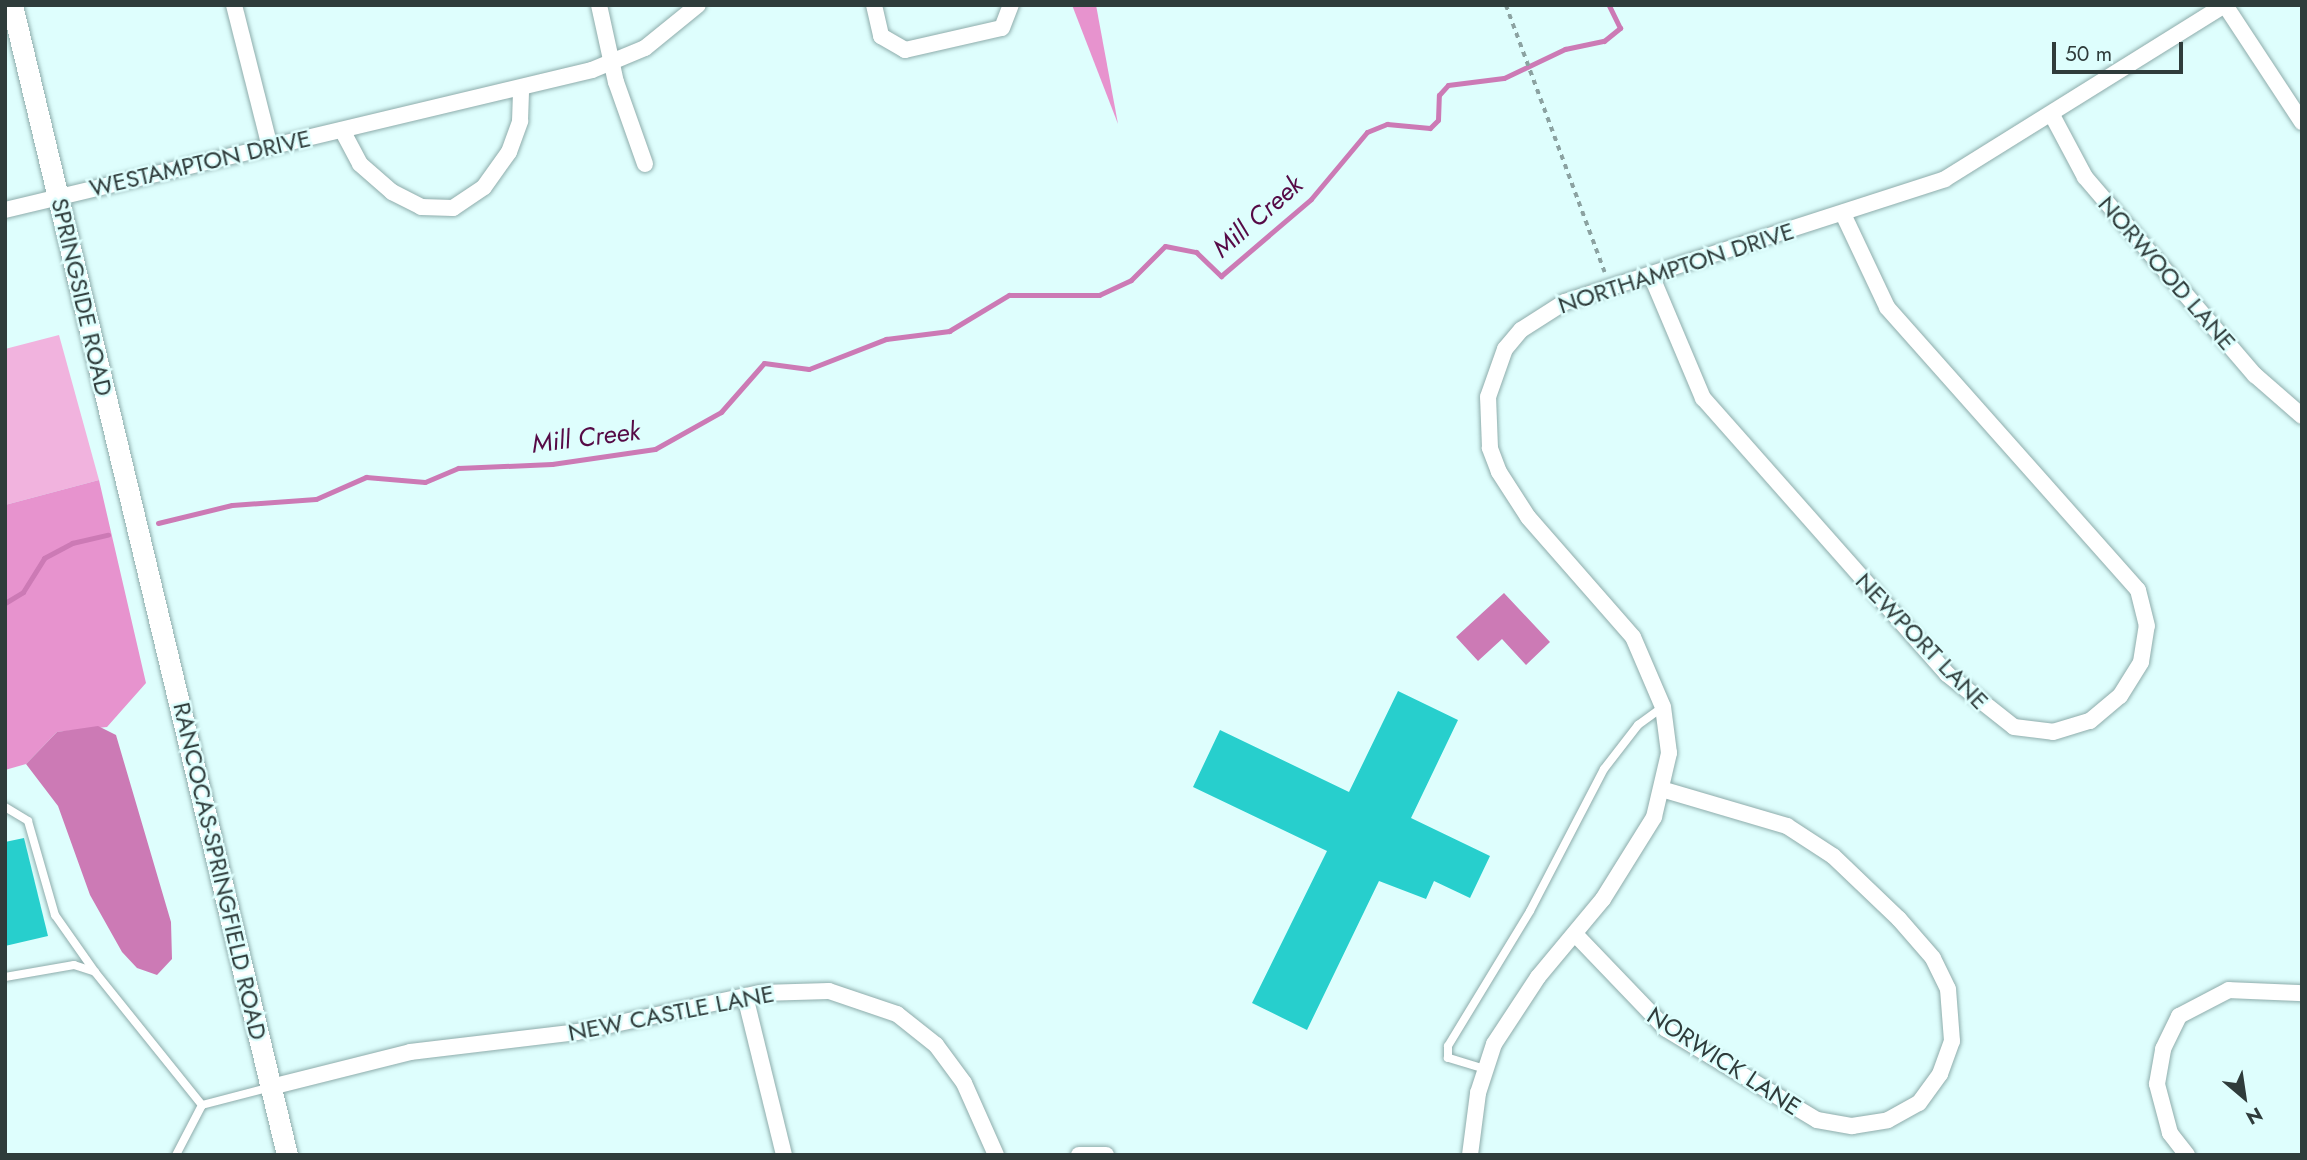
<!DOCTYPE html>
<html>
<head>
<meta charset="utf-8">
<style>
	body { margin:0 }
	#map { position:relative; width:2307px; height:1160px; overflow:hidden; background:#defefd; font-family:Jost,sans-serif }
	div>[style] { position:absolute }
	.green>* { inset:0; background:#f1b3de }
	.forest>* { inset:0; background:#e793ce }
	.water>* { inset:0; background:#cc7ab5 }
	.stream>* { height:5px; margin:-2.5px; padding:0 2.5px; transform-origin:2.5px; border-radius:2.5px; background:#cc7ab5 }
	.building>* { inset:0; background:#27cfcd }
	.path>* { height:3.5px; margin-top:-1.75px; transform-origin:0; background:repeating-linear-gradient(90deg,#8ba2a1 0 5px,transparent 0 10px) }
	.roads { filter:drop-shadow(0 0 2px #8eacab) drop-shadow(0 0 2px #8eacab) }
	.lane>* { height:8px; margin:-4px; padding:0 4px; transform-origin:4px; border-radius:4px; background:#fff }
	.street>* { height:16px; margin:-8px; padding:0 8px; transform-origin:8px; border-radius:8px; background:#fff }
	.secondary>* { height:21px; margin:-10.5px; padding:0 10.5px; transform-origin:10.5px; border-radius:10.5px; background:#fff }
	span { translate:-50% -50%; white-space:nowrap; text-align:center; line-height:1.15; -webkit-text-stroke:5px #defefd; paint-order:stroke }
	.street-label { font-size:24px; color:#2f3c3b }
	.water-label { font-size:26px; color:#560a46; font-style:italic }
	.frame { position:absolute; inset:0; border:7px solid #2f3c3b; pointer-events:none }
	.north { position:absolute; left:2209px; top:1062px; width:70px; height:70px; -webkit-text-stroke:5px #defefd; paint-order:stroke; rotate:151deg; font-size:19px; font-weight:700; line-height:28px; text-align:center; color:#2f3c3b }
	.north::after { content:''; display:block; margin:auto; width:24px; height:32px; background:#2f3c3b; clip-path:polygon(50% 0,100% 100%,50% 72%,0 100%) }
	.scale { position:absolute; left:2052px; top:42px; width:131px; height:32px; box-sizing:border-box; border:4px solid #2f3c3b; border-top:0; padding-left:9px; font-size:21px; line-height:24px; white-space:nowrap; color:#2f3c3b; -webkit-text-stroke:5px #defefd; paint-order:stroke }
</style>
</head>
<body>
<div id="map">
	<div class="green">
		<i style="clip-path:polygon(59px 335px,99px 480px,5px 505px,5px 349px)"></i>
	</div>
	<div class="forest">
		<i style="clip-path:polygon(1072px 5px,1096px 5px,1118px 124px)"></i>
		<i style="clip-path:polygon(99px 480px,146px 683px,107px 727px,57px 732px,26px 764px,5px 770px,5px 505px)"></i>
	</div>
	<div class="water">
		<i style="clip-path:polygon(1504px 593px,1550px 642px,1526px 665px,1502px 639px,1478px 661px,1456px 637px)"></i>
		<i style="clip-path:polygon(98px 726px,116px 735px,171px 922px,172px 959px,157px 975px,137px 968px,122px 952px,90px 895px,58px 806px,26px 764px,57px 732px)"></i>
	</div>
	<div class="stream">
		<i style="left:158px;top:523px;width:76px;rotate:-13.7deg"></i>
		<i style="left:232px;top:505px;width:84px;rotate:-4.1deg"></i>
		<i style="left:316px;top:499px;width:55px;rotate:-23.7deg"></i>
		<i style="left:366px;top:477px;width:59px;rotate:4.8deg"></i>
		<i style="left:425px;top:482px;width:36px;rotate:-23deg"></i>
		<i style="left:458px;top:468px;width:94px;rotate:-2.4deg"></i>
		<i style="left:552px;top:464px;width:104px;rotate:-8.3deg"></i>
		<i style="left:655px;top:449px;width:76px;rotate:-29.3deg"></i>
		<i style="left:721px;top:412px;width:65px;rotate:-48.7deg"></i>
		<i style="left:764px;top:363px;width:45px;rotate:7.6deg"></i>
		<i style="left:809px;top:369px;width:83px;rotate:-21.3deg"></i>
		<i style="left:886px;top:339px;width:64px;rotate:-7.2deg"></i>
		<i style="left:949px;top:331px;width:70px;rotate:-31deg"></i>
		<i style="left:1009px;top:295px;width:90px"></i>
		<i style="left:1099px;top:295px;width:35px;rotate:-25deg"></i>
		<i style="left:1131px;top:280px;width:48px;rotate:-45deg"></i>
		<i style="left:1165px;top:246px;width:32px;rotate:11deg"></i>
		<i style="left:1196px;top:252px;width:35px;rotate:44deg"></i>
		<i style="left:1221px;top:276px;width:118px;rotate:-40.5deg"></i>
		<i style="left:1311px;top:199px;width:87px;rotate:-50.1deg"></i>
		<i style="left:1367px;top:132px;width:22px;rotate:-22deg"></i>
		<i style="left:1387px;top:124px;width:43px;rotate:5.3deg"></i>
		<i style="left:1430px;top:128px;width:11px;rotate:-45deg"></i>
		<i style="left:1438px;top:120px;width:25px;rotate:-88deg"></i>
		<i style="left:1439px;top:95px;width:13px;rotate:-48deg"></i>
		<i style="left:1448px;top:85px;width:56px;rotate:-7.1deg"></i>
		<i style="left:1504px;top:78px;width:68px;rotate:-25.4deg"></i>
		<i style="left:1565px;top:49px;width:40px;rotate:-12deg"></i>
		<i style="left:1604px;top:41px;width:21px;rotate:-39deg"></i>
		<i style="left:1620px;top:28px;width:25px;rotate:-116deg"></i>
		<i style="left:5px;top:603px;width:21px;rotate:-31deg"></i>
		<i style="left:23px;top:592px;width:40px;rotate:-58deg"></i>
		<i style="left:44px;top:558px;width:32px;rotate:-28deg"></i>
		<i style="left:72px;top:543px;width:37px;rotate:-13deg"></i>
	</div>
	<div class="building">
		<i style="clip-path:polygon(1398px 691px,1458px 720px,1411px 818px,1490px 856px,1470px 898px,1434px 881px,1426px 899px,1379px 881px,1307px 1030px,1252px 1003px,1327px 851px,1193px 787px,1220px 730px,1349px 792px)"></i>
		<i style="clip-path:polygon(24px 838px,48px 936px,5px 946px,5px 842px)"></i>
	</div>
	<div class="path">
		<i style="left:1506px;top:5px;width:285px;rotate:69.7deg"></i>
	</div>
	<div class="roads">
		<div class="lane">
			<i style="left:5px;top:807px;width:27px;rotate:31deg"></i>
			<i style="left:28px;top:821px;width:98px;rotate:74deg"></i>
			<i style="left:55px;top:915px;width:70px;rotate:54.9deg"></i>
			<i style="left:5px;top:977px;width:70px;rotate:-9.9deg"></i>
			<i style="left:74px;top:965px;width:22px;rotate:18deg"></i>
			<i style="left:95px;top:972px;width:171px;rotate:51.2deg"></i>
			<i style="left:202px;top:1105px;width:71px;rotate:-14.6deg"></i>
			<i style="left:1485px;top:1069px;width:39px;rotate:-163deg"></i>
			<i style="left:1448px;top:1058px;width:12px;rotate:-90deg"></i>
			<i style="left:1448px;top:1046px;width:158px;rotate:-58.7deg"></i>
			<i style="left:1530px;top:911px;width:160px;rotate:-62.5deg"></i>
			<i style="left:1604px;top:769px;width:56px;rotate:-52.3deg"></i>
			<i style="left:1638px;top:725px;width:31px;rotate:-36deg"></i>
			<i style="left:176px;top:1155px;width:56px;rotate:-62.5deg"></i>
		</div>
		<div class="street">
			<i style="left:234px;top:5px;width:146px;rotate:75.8deg"></i>
			<i style="left:599px;top:5px;width:79px;rotate:77.6deg"></i>
			<i style="left:616px;top:82px;width:87px;rotate:70.5deg"></i>
			<i style="left:874px;top:5px;width:32px;rotate:77deg"></i>
			<i style="left:881px;top:36px;width:28px;rotate:30deg"></i>
			<i style="left:905px;top:50px;width:99px;rotate:-12.8deg"></i>
			<i style="left:1002px;top:28px;width:25px;rotate:-69deg"></i>
			<i style="left:2225px;top:5px;width:140px;rotate:56.7deg"></i>
			<i style="left:2052px;top:115px;width:70px;rotate:62deg"></i>
			<i style="left:2085px;top:177px;width:261px;rotate:49.4deg"></i>
			<i style="left:2255px;top:375px;width:62px;rotate:41.1deg"></i>
			<i style="left:342px;top:130px;width:38px;rotate:62deg"></i>
			<i style="left:360px;top:164px;width:43px;rotate:41.2deg"></i>
			<i style="left:392px;top:192px;width:33px;rotate:27deg"></i>
			<i style="left:421px;top:207px;width:32px;rotate:2deg"></i>
			<i style="left:453px;top:208px;width:37px;rotate:-34deg"></i>
			<i style="left:484px;top:187px;width:43px;rotate:-54.5deg"></i>
			<i style="left:509px;top:152px;width:33px;rotate:-70deg"></i>
			<i style="left:520px;top:121px;width:33px;rotate:-88deg"></i>
			<i style="left:5px;top:210px;width:603px;rotate:-13.41deg"></i>
			<i style="left:592px;top:70px;width:57px;rotate:-22.5deg"></i>
			<i style="left:645px;top:48px;width:68px;rotate:-39.1deg"></i>
			<i style="left:1651px;top:275px;width:134px;rotate:67.1deg"></i>
			<i style="left:1703px;top:398px;width:368px;rotate:48.5deg"></i>
			<i style="left:1947px;top:674px;width:85px;rotate:38.3deg"></i>
			<i style="left:2014px;top:727px;width:39px;rotate:7deg"></i>
			<i style="left:2053px;top:732px;width:39px;rotate:-17deg"></i>
			<i style="left:2090px;top:721px;width:39px;rotate:-40deg"></i>
			<i style="left:2120px;top:696px;width:40px;rotate:-58deg"></i>
			<i style="left:2141px;top:662px;width:36px;rotate:-81deg"></i>
			<i style="left:2147px;top:626px;width:37px;rotate:-104deg"></i>
			<i style="left:2138px;top:590px;width:378px;rotate:-131.6deg"></i>
			<i style="left:1887px;top:307px;width:103px;rotate:-115.3deg"></i>
			<i style="left:1575px;top:934px;width:132px;rotate:46.2deg"></i>
			<i style="left:1666px;top:1029px;width:176px;rotate:31.1deg"></i>
			<i style="left:1817px;top:1120px;width:36px;rotate:10deg"></i>
			<i style="left:1852px;top:1126px;width:36px;rotate:-9deg"></i>
			<i style="left:1888px;top:1120px;width:35px;rotate:-29deg"></i>
			<i style="left:1919px;top:1103px;width:36px;rotate:-54deg"></i>
			<i style="left:1940px;top:1074px;width:35px;rotate:-70deg"></i>
			<i style="left:1952px;top:1041px;width:52px;rotate:-94.4deg"></i>
			<i style="left:1948px;top:989px;width:34px;rotate:-116deg"></i>
			<i style="left:1933px;top:958px;width:52px;rotate:-131.1deg"></i>
			<i style="left:1899px;top:919px;width:91px;rotate:-136.3deg"></i>
			<i style="left:1833px;top:856px;width:55px;rotate:-146.9deg"></i>
			<i style="left:1787px;top:826px;width:127px;rotate:-163.6deg"></i>
			<i style="left:745px;top:996px;width:164px;rotate:76.2deg"></i>
			<i style="left:271px;top:1087px;width:143px;rotate:-14.1deg"></i>
			<i style="left:410px;top:1052px;width:168px;rotate:-6.8deg"></i>
			<i style="left:577px;top:1032px;width:188px;rotate:-12deg"></i>
			<i style="left:761px;top:993px;width:68px;rotate:-1.7deg"></i>
			<i style="left:829px;top:991px;width:72px;rotate:18.7deg"></i>
			<i style="left:897px;top:1014px;width:50px;rotate:38.5deg"></i>
			<i style="left:936px;top:1045px;width:47px;rotate:53.6deg"></i>
			<i style="left:964px;top:1083px;width:79px;rotate:66deg"></i>
			<i style="left:1079px;top:1155px;width:27px"></i>
			<i style="left:1470px;top:1155px;width:63px;rotate:-82.6deg"></i>
			<i style="left:1478px;top:1093px;width:52px;rotate:-71.9deg"></i>
			<i style="left:1494px;top:1044px;width:80px;rotate:-56.7deg"></i>
			<i style="left:1538px;top:977px;width:102px;rotate:-50.2deg"></i>
			<i style="left:1603px;top:899px;width:97px;rotate:-58.1deg"></i>
			<i style="left:1654px;top:817px;width:66px;rotate:-76.8deg"></i>
			<i style="left:1669px;top:753px;width:46px;rotate:-97.4deg"></i>
			<i style="left:1663px;top:707px;width:76px;rotate:-113.2deg"></i>
			<i style="left:1633px;top:637px;width:159px;rotate:-131.2deg"></i>
			<i style="left:1528px;top:517px;width:54px;rotate:-122.8deg"></i>
			<i style="left:1499px;top:472px;width:26px;rotate:-111deg"></i>
			<i style="left:1490px;top:448px;width:51px;rotate:-92.2deg"></i>
			<i style="left:1488px;top:397px;width:51px;rotate:-70.5deg"></i>
			<i style="left:1505px;top:349px;width:25px;rotate:-50deg"></i>
			<i style="left:1521px;top:330px;width:52px;rotate:-32.5deg"></i>
			<i style="left:1565px;top:302px;width:399px;rotate:-17.9deg"></i>
			<i style="left:1945px;top:179px;width:329px;rotate:-31.9deg"></i>
			<i style="left:2187px;top:1155px;width:28px;rotate:-128deg"></i>
			<i style="left:2170px;top:1133px;width:51px;rotate:-104.9deg"></i>
			<i style="left:2157px;top:1084px;width:36px;rotate:-80deg"></i>
			<i style="left:2163px;top:1049px;width:37px;rotate:-64deg"></i>
			<i style="left:2179px;top:1016px;width:56px;rotate:-27.5deg"></i>
			<i style="left:2229px;top:990px;width:73px;rotate:2.4deg"></i>
		</div>
		<div class="secondary">
			<i style="left:12px;top:5px;width:1182px;rotate:76.55deg"></i>
		</div>
	</div>
	<div class="street-label">
		<span style="left:200px;top:163px;rotate:-13deg">WESTAMPTON DRIVE</span>
		<span style="left:1676px;top:268px;rotate:-18deg">NORTHAMPTON DRIVE</span>
		<span style="left:2167px;top:273px;rotate:49deg">NORWOOD LANE</span>
		<span style="left:82px;top:297px;rotate:77deg">SPRINGSIDE ROAD</span>
		<span style="left:1922px;top:641px;rotate:46deg">NEWPORT LANE</span>
		<span style="left:220px;top:871px;rotate:77deg">RANCOCAS-SPRINGFIELD ROAD</span>
		<span style="left:671px;top:1013px;rotate:-11deg">NEW CASTLE LANE</span>
		<span style="left:1724px;top:1061px;rotate:33deg">NORWICK LANE</span>
	</div>
	<div class="water-label">
		<span style="left:1258px;top:217px;rotate:-41deg">Mill Creek</span>
		<span style="left:586px;top:438px;rotate:-7deg">Mill Creek</span>
	</div>
	<div class="frame"></div>
	<div class="north">N</div>
	<div class="scale">50 m</div>
</div>
</body>
</html>
